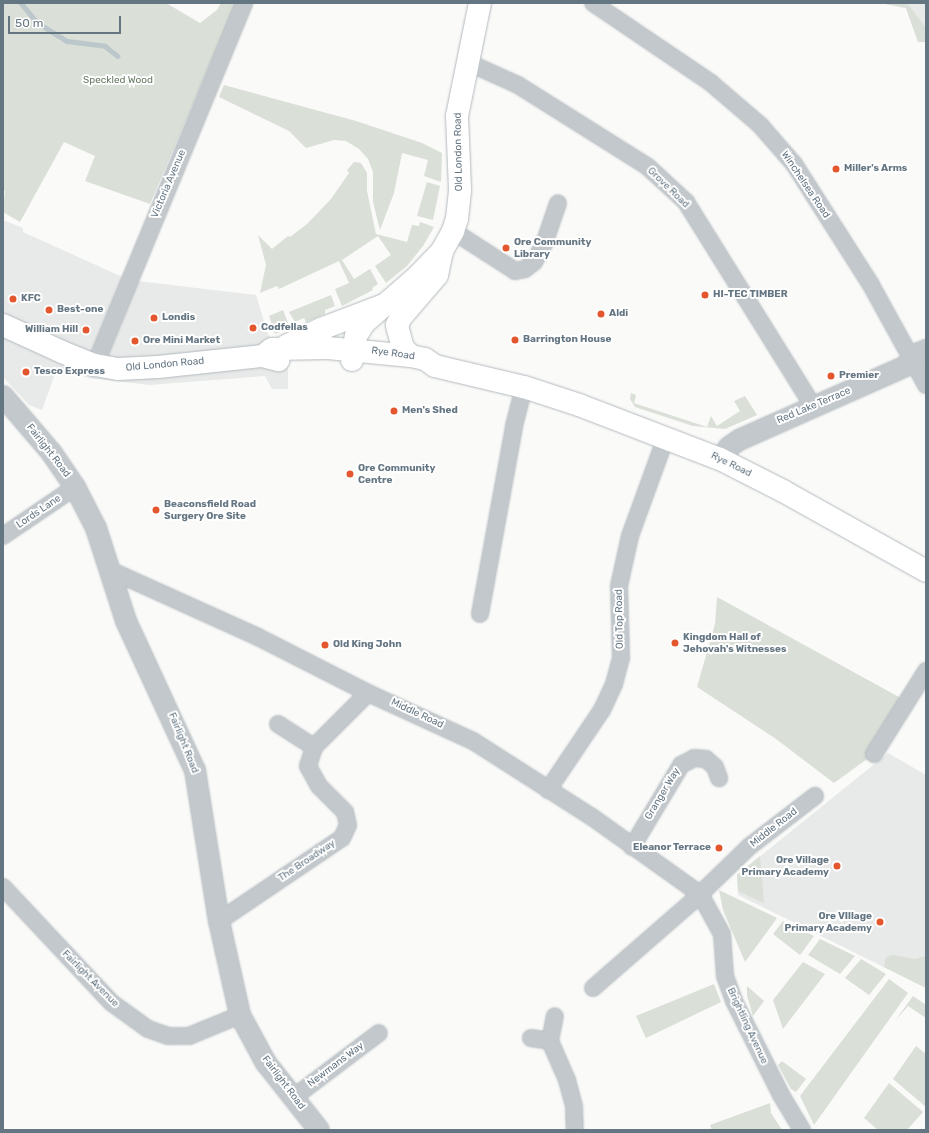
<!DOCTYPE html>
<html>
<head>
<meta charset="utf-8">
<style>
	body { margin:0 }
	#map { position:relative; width:929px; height:1133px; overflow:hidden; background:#fafaf8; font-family:Rubik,sans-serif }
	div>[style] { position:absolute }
	.built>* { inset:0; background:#e8e9e9 }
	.green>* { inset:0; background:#dadfd7 }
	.stream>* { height:4.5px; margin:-2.25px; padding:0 2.25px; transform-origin:2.25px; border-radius:2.25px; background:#bbc7cb }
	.roads { filter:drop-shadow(0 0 1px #b3babf) drop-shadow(0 0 1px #b3babf) }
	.minor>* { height:16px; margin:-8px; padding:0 8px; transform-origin:8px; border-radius:8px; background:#c3c8cc }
	.tertiary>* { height:20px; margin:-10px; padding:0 10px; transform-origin:10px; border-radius:10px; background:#c3c8cc }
	.secondary>* { height:22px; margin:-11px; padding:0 11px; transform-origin:11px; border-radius:11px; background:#fff }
	.trunk>* { height:22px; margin:-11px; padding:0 11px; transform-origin:11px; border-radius:11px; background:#fff }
	.dots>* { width:11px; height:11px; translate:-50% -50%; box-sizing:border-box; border:2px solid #fff; border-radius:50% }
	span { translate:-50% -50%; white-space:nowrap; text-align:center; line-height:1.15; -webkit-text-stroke:4px #fff; paint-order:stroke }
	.park-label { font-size:10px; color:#687a64 }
	.street-label { font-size:10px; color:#657683 }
	.poi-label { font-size:10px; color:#657683; font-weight:700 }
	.left { translate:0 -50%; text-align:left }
	.right { translate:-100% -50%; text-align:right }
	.frame { position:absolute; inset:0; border:4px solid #657683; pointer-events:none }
	.scale { position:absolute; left:8px; top:16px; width:113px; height:18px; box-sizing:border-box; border:2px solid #657683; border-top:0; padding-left:5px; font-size:12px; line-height:14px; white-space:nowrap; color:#657683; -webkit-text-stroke:3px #fff; paint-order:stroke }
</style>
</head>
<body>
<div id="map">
	<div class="built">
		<i style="clip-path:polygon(880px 3px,926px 3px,926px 42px,918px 42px,906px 8px)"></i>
		<i style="clip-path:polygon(3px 220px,23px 228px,23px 232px,129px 280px,256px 295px,268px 334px,288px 365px,288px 389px,272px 389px,265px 376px,149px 385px,89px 378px,57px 368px,42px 410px,29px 405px,3px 377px)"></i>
		<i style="clip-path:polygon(888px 753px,926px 775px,926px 988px,738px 895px,737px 875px)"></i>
	</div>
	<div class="green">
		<i style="clip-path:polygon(3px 3px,166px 3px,200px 23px,217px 10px,221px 3px,236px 3px,150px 204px,85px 181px,95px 156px,64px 142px,20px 222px,3px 212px,5px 191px,3px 189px)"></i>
		<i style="clip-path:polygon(880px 3px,907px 3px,926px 28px,926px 42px,918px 42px,906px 8px)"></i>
		<i style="clip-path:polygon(224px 85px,356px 121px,422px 143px,442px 153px,441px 182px,424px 176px,428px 160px,402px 153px,394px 193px,380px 230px,373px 202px,373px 172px,368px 159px,359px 149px,346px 141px,334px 140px,306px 148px,289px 131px,219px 97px)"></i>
		<i style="clip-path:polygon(354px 162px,361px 163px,367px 173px,367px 191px,376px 234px,407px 242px,412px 225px,419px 226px,420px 222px,434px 227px,423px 246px,407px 266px,386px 283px,375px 266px,391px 255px,378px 236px,342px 260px,354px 279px,370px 269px,378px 284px,372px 288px,373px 290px,342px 306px,335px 289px,349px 283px,339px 261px,279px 289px,277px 286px,260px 293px,266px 265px,258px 235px,272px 249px,288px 236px,290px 237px,307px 224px,331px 199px,349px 173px,347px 170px)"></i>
		<i style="clip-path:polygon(427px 182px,440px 186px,433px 220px,417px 216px)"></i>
		<i style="clip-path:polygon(331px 295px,335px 306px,325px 310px,325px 314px,306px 322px,304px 318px,295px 322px,289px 312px)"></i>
		<i style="clip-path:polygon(283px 310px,290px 328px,275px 334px,269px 316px)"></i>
		<i style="clip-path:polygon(631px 393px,636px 395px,634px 403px,707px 427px,711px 416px,717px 426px,740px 411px,734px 401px,745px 396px,757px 415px,725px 429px,693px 426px,635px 407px,630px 399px)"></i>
		<i style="clip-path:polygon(717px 597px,908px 702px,874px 754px,834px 783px,776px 739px,697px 687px,715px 624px)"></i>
		<i style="clip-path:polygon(760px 856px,764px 903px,738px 891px,737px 875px)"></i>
		<i style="clip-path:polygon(719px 890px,777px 918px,745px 962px,723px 910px)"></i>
		<i style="clip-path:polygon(783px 921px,814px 936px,800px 955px,773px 934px)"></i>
		<i style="clip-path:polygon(820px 939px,855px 956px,840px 974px,808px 955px)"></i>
		<i style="clip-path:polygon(893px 955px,915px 959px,926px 956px,926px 988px,884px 967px,886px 957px)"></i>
		<i style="clip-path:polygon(861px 959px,886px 974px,869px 995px,845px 978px)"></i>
		<i style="clip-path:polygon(803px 962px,825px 974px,783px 1029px,773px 1000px)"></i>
		<i style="clip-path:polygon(889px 979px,908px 993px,814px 1125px,800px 1096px)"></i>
		<i style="clip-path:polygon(714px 984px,721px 1002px,646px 1038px,636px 1016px)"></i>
		<i style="clip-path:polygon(747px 986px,764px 1001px,753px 1016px,747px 996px)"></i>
		<i style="clip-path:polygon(913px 996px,926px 1005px,926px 1018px,908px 1006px,895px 1021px)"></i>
		<i style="clip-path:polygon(916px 1046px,926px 1054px,926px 1107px,893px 1079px)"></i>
		<i style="clip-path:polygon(782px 1061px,806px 1079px,796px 1092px,791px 1089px,778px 1065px)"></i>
		<i style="clip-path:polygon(889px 1083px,923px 1112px,907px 1130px,878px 1130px,864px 1118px)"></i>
		<i style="clip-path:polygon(770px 1103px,771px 1113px,782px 1130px,712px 1130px,710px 1125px)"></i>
	</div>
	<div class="stream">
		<i style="left:21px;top:3px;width:26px;rotate:50deg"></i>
		<i style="left:38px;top:23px;width:34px;rotate:32deg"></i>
		<i style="left:67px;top:41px;width:38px;rotate:7deg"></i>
		<i style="left:105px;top:46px;width:16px;rotate:38deg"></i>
	</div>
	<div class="roads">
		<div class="minor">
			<i style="left:593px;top:3px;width:143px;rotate:34.1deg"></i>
			<i style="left:711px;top:83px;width:65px;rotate:40.6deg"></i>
			<i style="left:760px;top:125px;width:52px;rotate:48.9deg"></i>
			<i style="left:794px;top:164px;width:143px;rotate:57.5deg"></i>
			<i style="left:871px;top:285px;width:114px;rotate:61.2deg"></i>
			<i style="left:467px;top:62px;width:56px;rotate:24.3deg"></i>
			<i style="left:518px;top:85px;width:154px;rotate:32.2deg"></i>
			<i style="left:648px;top:167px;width:52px;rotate:42.6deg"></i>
			<i style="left:686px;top:202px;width:240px;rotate:58.1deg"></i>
			<i style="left:453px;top:231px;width:74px;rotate:32.8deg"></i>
			<i style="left:515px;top:271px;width:10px;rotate:-11deg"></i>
			<i style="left:525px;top:269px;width:11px;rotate:-38deg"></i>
			<i style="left:534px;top:262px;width:21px;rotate:-61deg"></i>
			<i style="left:544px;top:244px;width:43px;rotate:-71.1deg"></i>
			<i style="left:95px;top:365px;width:391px;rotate:-67.6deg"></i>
			<i style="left:3px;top:536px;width:87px;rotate:-34.2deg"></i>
			<i style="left:112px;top:571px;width:160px;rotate:24.3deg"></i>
			<i style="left:258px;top:637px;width:123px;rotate:27deg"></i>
			<i style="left:368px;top:693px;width:115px;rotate:24.6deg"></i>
			<i style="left:473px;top:741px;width:141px;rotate:32.6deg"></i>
			<i style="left:592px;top:817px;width:133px;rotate:35.5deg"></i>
			<i style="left:700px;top:894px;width:46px;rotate:61.2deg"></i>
			<i style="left:722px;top:934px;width:42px;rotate:85.9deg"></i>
			<i style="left:725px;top:976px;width:27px;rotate:70deg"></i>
			<i style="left:734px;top:1001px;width:105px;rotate:63.4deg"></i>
			<i style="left:781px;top:1095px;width:41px;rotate:59deg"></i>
			<i style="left:480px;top:614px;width:191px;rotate:-79.7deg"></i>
			<i style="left:514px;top:426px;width:40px;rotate:-75.6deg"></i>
			<i style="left:278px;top:724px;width:43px;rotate:32.6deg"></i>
			<i style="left:874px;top:754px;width:98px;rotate:-57.9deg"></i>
			<i style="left:548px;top:790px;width:97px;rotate:-56deg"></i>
			<i style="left:602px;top:710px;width:29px;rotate:-65deg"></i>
			<i style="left:614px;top:684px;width:28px;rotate:-75deg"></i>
			<i style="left:621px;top:657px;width:71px;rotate:-91.6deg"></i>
			<i style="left:619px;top:586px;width:51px;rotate:-77.6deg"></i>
			<i style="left:630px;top:536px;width:105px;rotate:-70deg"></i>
			<i style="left:632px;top:847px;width:96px;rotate:-59.1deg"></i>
			<i style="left:681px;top:765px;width:15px;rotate:-28deg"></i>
			<i style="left:694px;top:758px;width:12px;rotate:5deg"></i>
			<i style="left:706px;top:759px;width:12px;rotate:42deg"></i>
			<i style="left:715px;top:767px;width:12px;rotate:70deg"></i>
			<i style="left:3px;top:887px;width:159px;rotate:46.8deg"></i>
			<i style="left:112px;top:1003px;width:44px;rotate:35.8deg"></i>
			<i style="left:148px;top:1029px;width:21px;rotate:19deg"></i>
			<i style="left:168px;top:1036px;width:21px"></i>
			<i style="left:189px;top:1036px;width:55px;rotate:-22.4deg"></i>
			<i style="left:219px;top:921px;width:148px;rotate:-34deg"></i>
			<i style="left:342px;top:838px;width:14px;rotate:-65deg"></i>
			<i style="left:348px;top:825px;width:13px;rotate:-103deg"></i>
			<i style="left:345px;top:812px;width:37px;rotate:-135deg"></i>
			<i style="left:319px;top:786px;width:23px;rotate:-119deg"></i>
			<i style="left:308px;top:766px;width:20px;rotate:-72deg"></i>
			<i style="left:314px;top:747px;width:76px;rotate:-45deg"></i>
			<i style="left:593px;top:988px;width:134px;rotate:-41.1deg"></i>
			<i style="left:694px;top:900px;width:78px;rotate:-44deg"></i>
			<i style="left:750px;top:846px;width:82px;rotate:-37.6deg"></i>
			<i style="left:531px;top:1038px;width:19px;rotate:9deg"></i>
			<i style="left:550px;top:1041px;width:43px;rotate:66.4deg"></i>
			<i style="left:567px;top:1080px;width:28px;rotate:75deg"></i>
			<i style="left:574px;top:1107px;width:23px;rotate:88deg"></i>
			<i style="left:550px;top:1041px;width:25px;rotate:-79deg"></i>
			<i style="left:294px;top:1097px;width:106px;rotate:-37deg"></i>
		</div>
		<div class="tertiary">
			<i style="left:3px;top:396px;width:74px;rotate:49.4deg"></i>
			<i style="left:51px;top:452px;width:42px;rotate:55.6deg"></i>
			<i style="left:75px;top:487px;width:46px;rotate:62.9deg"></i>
			<i style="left:96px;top:528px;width:98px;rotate:72.1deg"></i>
			<i style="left:126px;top:621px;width:164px;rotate:65.2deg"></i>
			<i style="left:195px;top:770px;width:153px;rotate:81deg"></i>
			<i style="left:219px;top:921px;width:96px;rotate:77.4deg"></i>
			<i style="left:240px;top:1015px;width:55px;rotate:61.6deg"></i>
			<i style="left:266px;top:1063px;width:85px;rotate:51.7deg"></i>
			<i style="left:720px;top:459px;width:15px;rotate:-53deg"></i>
			<i style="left:729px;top:447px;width:12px;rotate:-35deg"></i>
			<i style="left:739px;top:440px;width:180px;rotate:-23.9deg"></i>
			<i style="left:904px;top:367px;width:21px;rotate:-43deg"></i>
			<i style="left:919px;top:353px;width:8px;rotate:-23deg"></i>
		</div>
		<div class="secondary">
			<i style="left:352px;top:360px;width:24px;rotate:-81deg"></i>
			<i style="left:356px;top:336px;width:15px;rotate:-58deg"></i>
			<i style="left:364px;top:323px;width:72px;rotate:-41deg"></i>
			<i style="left:418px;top:276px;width:35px;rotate:-46deg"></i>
			<i style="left:442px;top:251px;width:23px;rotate:-61deg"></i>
			<i style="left:453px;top:231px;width:13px;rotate:-72deg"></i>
			<i style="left:457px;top:219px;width:29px;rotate:-84deg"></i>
			<i style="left:460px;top:190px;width:74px;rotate:-92.3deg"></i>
			<i style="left:457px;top:116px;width:115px;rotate:-78.5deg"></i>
		</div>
		<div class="trunk">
			<i style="left:3px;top:325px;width:65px;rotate:24.6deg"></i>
			<i style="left:62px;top:352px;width:35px;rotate:22deg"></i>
			<i style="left:95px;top:365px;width:23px;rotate:10deg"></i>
			<i style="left:118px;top:369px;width:40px;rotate:-2.9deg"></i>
			<i style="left:158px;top:367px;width:106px;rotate:-6deg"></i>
			<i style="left:263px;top:356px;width:16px;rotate:15deg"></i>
			<i style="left:286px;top:346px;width:39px;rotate:-26deg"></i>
			<i style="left:321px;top:329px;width:73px;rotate:-20.9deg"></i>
			<i style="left:263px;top:356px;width:11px;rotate:-38deg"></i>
			<i style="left:272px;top:349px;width:56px;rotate:-1deg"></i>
			<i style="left:328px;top:348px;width:83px;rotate:5.5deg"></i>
			<i style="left:411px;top:356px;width:14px;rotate:12deg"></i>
			<i style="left:425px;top:359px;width:12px;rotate:35deg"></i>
			<i style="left:435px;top:366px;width:91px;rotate:13.3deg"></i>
			<i style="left:524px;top:387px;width:58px;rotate:18.1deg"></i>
			<i style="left:579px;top:405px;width:151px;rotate:21deg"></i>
			<i style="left:720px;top:459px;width:71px;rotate:26.9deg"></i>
			<i style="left:783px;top:491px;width:164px;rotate:29.2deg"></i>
			<i style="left:411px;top:356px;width:11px;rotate:-135deg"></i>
			<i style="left:403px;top:348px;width:24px;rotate:-105deg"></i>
			<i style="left:397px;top:325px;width:9px;rotate:-63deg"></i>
			<i style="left:401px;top:317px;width:55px;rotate:-49.4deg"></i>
			<i style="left:437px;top:275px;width:25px;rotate:-78deg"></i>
		</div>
	</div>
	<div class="dots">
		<i style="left:836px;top:169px;background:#e4572e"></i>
		<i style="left:506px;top:248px;background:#e4572e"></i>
		<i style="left:705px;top:295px;background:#e4572e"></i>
		<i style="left:13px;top:299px;background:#e4572e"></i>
		<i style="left:49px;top:310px;background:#e4572e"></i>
		<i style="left:601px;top:314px;background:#e4572e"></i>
		<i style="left:154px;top:318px;background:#e4572e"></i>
		<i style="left:253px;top:328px;background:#e4572e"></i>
		<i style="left:86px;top:330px;background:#e4572e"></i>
		<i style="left:515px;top:340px;background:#e4572e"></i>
		<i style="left:135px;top:341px;background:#e4572e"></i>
		<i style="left:26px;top:372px;background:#e4572e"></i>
		<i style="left:831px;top:376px;background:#e4572e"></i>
		<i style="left:394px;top:411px;background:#e4572e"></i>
		<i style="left:350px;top:474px;background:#e4572e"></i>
		<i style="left:156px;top:510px;background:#e4572e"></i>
		<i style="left:675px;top:643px;background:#e4572e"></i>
		<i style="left:325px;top:645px;background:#e4572e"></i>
		<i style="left:719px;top:848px;background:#e4572e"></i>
		<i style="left:837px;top:866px;background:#e4572e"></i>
		<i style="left:880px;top:922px;background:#e4572e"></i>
	</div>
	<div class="park-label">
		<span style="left:118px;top:81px">Speckled Wood</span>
	</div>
	<div class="street-label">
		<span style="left:459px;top:152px;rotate:-91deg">Old London Road</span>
		<span style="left:169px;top:184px;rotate:-67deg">Victoria Avenue</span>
		<span style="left:805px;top:185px;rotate:56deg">Winchelsea Road</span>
		<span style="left:668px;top:188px;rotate:44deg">Grove Road</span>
		<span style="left:393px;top:354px;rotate:8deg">Rye Road</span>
		<span style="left:165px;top:365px;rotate:-5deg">Old London Road</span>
		<span style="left:814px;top:406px;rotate:-23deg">Red Lake Terrace</span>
		<span style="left:48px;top:451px;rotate:52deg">Fairlight Road</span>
		<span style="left:731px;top:465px;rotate:26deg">Rye Road</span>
		<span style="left:39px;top:512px;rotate:-34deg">Lords Lane</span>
		<span style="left:620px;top:619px;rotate:-91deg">Old Top Road</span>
		<span style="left:417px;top:714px;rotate:25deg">Middle Road</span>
		<span style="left:183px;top:743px;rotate:68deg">Fairlight Road</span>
		<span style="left:663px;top:794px;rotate:-59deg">Granger Way</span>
		<span style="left:774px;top:828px;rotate:-38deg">Middle Road</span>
		<span style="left:307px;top:861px;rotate:-34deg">The Broadway</span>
		<span style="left:90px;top:979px;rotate:45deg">Fairlight Avenue</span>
		<span style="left:747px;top:1026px;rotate:65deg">Brightling Avenue</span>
		<span style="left:336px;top:1065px;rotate:-37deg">Newmans Way</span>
		<span style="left:283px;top:1083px;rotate:53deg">Fairlight Road</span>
	</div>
	<div class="poi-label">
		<span class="left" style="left:844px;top:169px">Miller's Arms</span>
		<span class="left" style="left:514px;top:248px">Ore Community<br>Library</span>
		<span class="left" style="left:713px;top:295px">HI-TEC TIMBER</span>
		<span class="left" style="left:21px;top:299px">KFC</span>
		<span class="left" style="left:57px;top:310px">Best-one</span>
		<span class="left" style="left:609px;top:314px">Aldi</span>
		<span class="left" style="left:162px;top:318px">Londis</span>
		<span class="left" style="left:261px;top:328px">Codfellas</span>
		<span class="right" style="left:78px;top:330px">William Hill</span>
		<span class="left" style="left:523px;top:340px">Barrington House</span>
		<span class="left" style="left:143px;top:341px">Ore Mini Market</span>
		<span class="left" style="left:34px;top:372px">Tesco Express</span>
		<span class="left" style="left:839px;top:376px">Premier</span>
		<span class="left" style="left:402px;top:411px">Men's Shed</span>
		<span class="left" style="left:358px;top:474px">Ore Community<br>Centre</span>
		<span class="left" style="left:164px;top:510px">Beaconsfield Road<br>Surgery Ore Site</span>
		<span class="left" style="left:683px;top:643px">Kingdom Hall of<br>Jehovah's Witnesses</span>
		<span class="left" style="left:333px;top:645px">Old King John</span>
		<span class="right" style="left:711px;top:848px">Eleanor Terrace</span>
		<span class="right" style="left:829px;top:866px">Ore Village<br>Primary Academy</span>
		<span class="right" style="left:872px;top:922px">Ore VIllage<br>Primary Academy</span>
	</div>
	<div class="frame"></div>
	<div class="scale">50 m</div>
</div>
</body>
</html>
